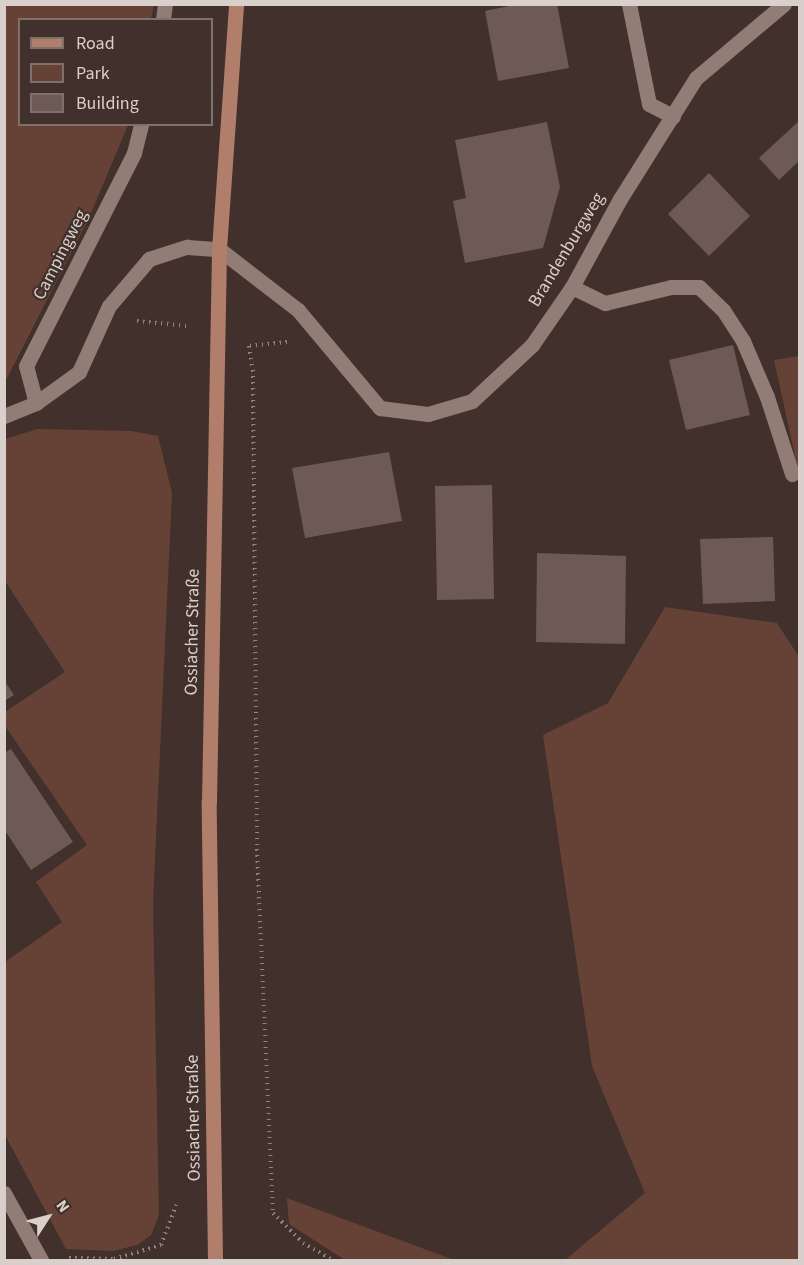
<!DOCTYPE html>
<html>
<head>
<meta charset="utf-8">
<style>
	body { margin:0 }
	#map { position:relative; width:804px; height:1265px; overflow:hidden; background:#41302b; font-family:"Source Sans 3",sans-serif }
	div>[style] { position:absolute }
	.green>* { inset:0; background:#664236 }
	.building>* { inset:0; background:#6d5a54 }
	.path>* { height:4px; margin-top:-2px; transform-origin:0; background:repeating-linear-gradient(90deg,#91837f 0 1.5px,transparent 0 6px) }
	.service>* { height:15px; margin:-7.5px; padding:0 7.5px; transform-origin:7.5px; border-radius:7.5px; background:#917d76 }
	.minor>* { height:15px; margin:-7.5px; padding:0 7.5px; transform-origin:7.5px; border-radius:7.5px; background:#917d76 }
	.primary>* { height:15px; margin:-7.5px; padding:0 7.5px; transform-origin:7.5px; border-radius:7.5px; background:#b17e6c }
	span { translate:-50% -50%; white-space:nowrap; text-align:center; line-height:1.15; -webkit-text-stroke:4.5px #41302b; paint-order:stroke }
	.street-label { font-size:18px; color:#d9cfcb }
	.frame { position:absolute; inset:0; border:6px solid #d9cfcb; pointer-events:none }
	.legend { position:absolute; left:18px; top:18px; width:195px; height:108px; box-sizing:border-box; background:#41302b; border:2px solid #7e706b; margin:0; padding:8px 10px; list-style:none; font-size:18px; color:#d9cfcb }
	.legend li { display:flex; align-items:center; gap:12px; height:30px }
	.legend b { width:30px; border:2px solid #7e706b }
	.north { position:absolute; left:18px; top:1187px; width:60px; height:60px; -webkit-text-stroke:4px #41302b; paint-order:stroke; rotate:54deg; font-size:16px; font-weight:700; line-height:24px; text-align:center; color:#d9cfcb }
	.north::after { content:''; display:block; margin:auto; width:21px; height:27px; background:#d9cfcb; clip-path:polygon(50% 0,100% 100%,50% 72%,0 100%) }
</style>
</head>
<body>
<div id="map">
	<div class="green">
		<i style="clip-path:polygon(5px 4px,154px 5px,151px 19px,20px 20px,20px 124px,128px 125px,89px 218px,5px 382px)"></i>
		<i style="clip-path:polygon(799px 356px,799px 474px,774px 360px)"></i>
		<i style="clip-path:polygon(37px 429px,131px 431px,158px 436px,172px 493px,153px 902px,159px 1215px,151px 1235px,137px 1245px,113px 1251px,66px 1249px,5px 1135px,5px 962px,62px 922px,36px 882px,87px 845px,5px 726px,5px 712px,65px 672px,5px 581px,5px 439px)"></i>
		<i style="clip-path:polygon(665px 607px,777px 623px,799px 657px,799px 1260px,565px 1260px,645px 1193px,592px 1066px,543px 735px,608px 703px)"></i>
		<i style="clip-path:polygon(287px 1198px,454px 1260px,345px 1260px,289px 1224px)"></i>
	</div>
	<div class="building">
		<i style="clip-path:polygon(519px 4px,557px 4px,569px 68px,498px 81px,485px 11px)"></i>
		<i style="clip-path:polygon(800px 120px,800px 160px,779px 180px,759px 158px)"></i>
		<i style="clip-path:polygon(547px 122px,560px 187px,543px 248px,465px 263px,453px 201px,466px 198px,455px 140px)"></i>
		<i style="clip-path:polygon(709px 173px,750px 216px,709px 256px,668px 214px)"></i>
		<i style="clip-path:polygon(733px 345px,750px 415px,686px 430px,669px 360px)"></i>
		<i style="clip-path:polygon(389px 452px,402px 521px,305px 538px,292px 468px)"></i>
		<i style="clip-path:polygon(492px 485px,494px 599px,437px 600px,435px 486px)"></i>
		<i style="clip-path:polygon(773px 537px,775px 601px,703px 604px,700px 539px)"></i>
		<i style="clip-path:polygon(537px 553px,626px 556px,625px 644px,536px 642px)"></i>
		<i style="clip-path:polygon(4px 680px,14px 695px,4px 701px)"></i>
		<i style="clip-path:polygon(11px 749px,73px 842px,31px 870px,4px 829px,4px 753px)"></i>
	</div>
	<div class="path">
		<i style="left:137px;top:321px;width:50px;rotate:5.7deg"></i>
		<i style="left:287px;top:342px;width:38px;rotate:174deg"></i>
		<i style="left:249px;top:346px;width:24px;rotate:81deg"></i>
		<i style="left:253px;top:370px;width:479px;rotate:89.5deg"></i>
		<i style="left:257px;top:849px;width:364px;rotate:87.5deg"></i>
		<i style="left:273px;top:1213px;width:42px;rotate:45deg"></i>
		<i style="left:303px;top:1243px;width:34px;rotate:30deg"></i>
		<i style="left:69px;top:1258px;width:45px;rotate:1.3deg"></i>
		<i style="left:114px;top:1259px;width:49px;rotate:-16.6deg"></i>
		<i style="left:161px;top:1245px;width:43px;rotate:-69.4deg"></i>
	</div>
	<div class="service">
		<i style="left:629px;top:4px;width:102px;rotate:78.7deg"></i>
		<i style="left:649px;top:104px;width:27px;rotate:27deg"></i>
		<i style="left:572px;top:287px;width:37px;rotate:26deg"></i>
		<i style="left:605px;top:303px;width:68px;rotate:-13.6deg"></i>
		<i style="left:671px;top:287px;width:28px"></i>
		<i style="left:699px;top:287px;width:33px;rotate:44deg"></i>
		<i style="left:723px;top:310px;width:37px;rotate:57deg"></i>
		<i style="left:743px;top:341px;width:61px;rotate:66.8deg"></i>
		<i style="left:767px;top:397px;width:81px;rotate:72deg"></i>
	</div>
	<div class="minor">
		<i style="left:163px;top:20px;width:16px;rotate:-83deg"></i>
		<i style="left:36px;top:403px;width:38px;rotate:-105deg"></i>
		<i style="left:26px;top:366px;width:239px;rotate:-63.1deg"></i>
		<i style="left:134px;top:153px;width:30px;rotate:-76deg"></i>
		<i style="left:4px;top:416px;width:35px;rotate:-22deg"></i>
		<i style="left:36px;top:403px;width:53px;rotate:-35.8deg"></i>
		<i style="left:79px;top:372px;width:72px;rotate:-65.6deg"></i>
		<i style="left:109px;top:306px;width:62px;rotate:-49.6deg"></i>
		<i style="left:149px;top:259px;width:40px;rotate:-18deg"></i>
		<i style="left:187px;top:247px;width:32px;rotate:4deg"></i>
		<i style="left:219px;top:249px;width:100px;rotate:37.7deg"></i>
		<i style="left:298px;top:310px;width:128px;rotate:50.1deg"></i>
		<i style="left:380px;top:408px;width:48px;rotate:7.1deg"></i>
		<i style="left:428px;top:414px;width:46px;rotate:-16.5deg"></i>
		<i style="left:472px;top:401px;width:82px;rotate:-43deg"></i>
		<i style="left:532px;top:345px;width:70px;rotate:-55.4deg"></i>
		<i style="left:572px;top:287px;width:100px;rotate:-61.4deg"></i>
		<i style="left:620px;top:199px;width:143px;rotate:-57.9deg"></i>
		<i style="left:696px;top:78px;width:115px;rotate:-40.1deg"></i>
		<i style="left:4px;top:1193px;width:77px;rotate:61.1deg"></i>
	</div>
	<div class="primary">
		<i style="left:215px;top:1260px;width:458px;rotate:-90.8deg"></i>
		<i style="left:209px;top:802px;width:553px;rotate:-88.96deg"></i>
		<i style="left:219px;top:249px;width:246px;rotate:-86deg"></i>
	</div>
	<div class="street-label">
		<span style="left:567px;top:250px;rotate:-59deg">Brandenburgweg</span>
		<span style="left:61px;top:255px;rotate:-63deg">Campingweg</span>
		<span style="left:193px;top:632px;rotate:-89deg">Ossiacher Straße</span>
		<span style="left:194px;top:1118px;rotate:-91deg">Ossiacher Straße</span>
	</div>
	<div class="frame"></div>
	<ul class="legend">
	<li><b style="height:8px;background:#b17e6c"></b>Road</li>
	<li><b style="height:16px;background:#664236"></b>Park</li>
	<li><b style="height:16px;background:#6d5a54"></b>Building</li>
	</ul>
	<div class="north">N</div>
</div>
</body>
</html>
